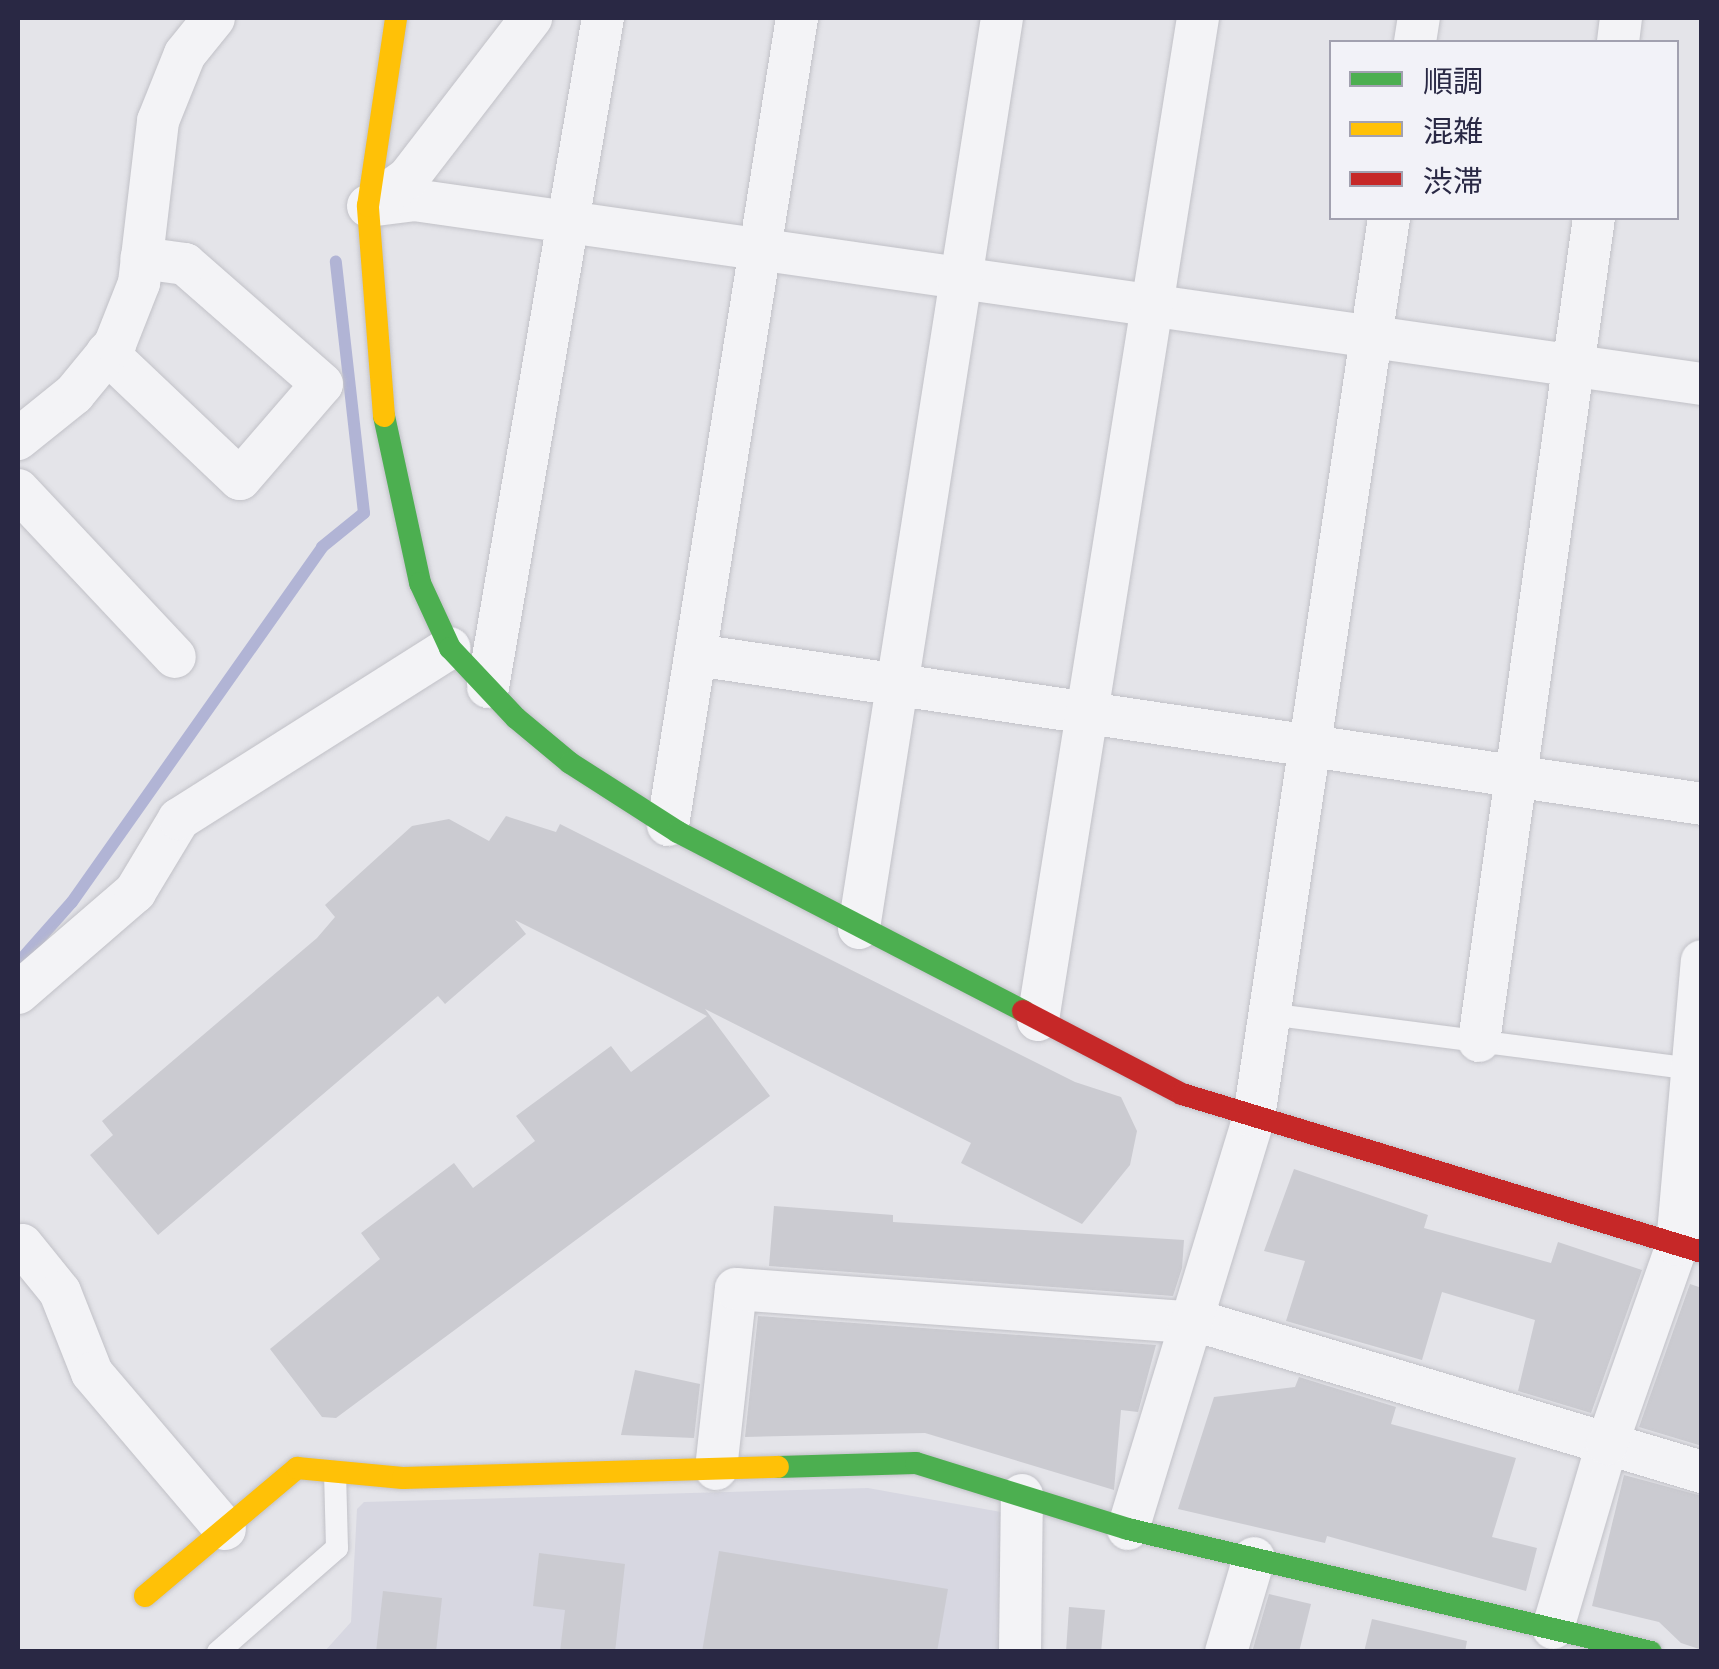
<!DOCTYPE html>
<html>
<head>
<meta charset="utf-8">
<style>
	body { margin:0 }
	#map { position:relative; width:1719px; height:1669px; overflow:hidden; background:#e4e4e9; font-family:"PT Sans Narrow","Noto Sans JP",sans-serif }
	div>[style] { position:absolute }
	.built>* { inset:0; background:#d7d7e1 }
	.stream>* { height:12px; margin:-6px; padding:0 6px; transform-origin:6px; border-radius:6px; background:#b1b4d5 }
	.building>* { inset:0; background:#cbcbd1 }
	.roads { filter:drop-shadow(0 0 2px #c1c1c7) drop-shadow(0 0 2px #c1c1c7) }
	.lane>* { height:22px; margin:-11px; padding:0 11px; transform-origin:11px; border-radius:11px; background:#f3f3f6 }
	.street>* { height:42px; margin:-21px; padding:0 21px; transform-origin:21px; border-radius:21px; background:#f3f3f6 }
	.fast>* { height:22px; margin:-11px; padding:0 11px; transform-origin:11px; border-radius:11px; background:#4caf50 }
	.slow>* { height:22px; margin:-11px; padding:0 11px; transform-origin:11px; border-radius:11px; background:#ffc107 }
	.jam>* { height:22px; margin:-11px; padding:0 11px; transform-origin:11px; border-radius:11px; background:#c62828 }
	span { translate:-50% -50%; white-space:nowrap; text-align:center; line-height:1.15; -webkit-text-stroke:9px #f2f2f8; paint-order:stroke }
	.frame { position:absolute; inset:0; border:20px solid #292844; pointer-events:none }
	.legend { position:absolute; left:1329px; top:40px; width:350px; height:180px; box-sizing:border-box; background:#f2f2f8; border:2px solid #a2a1b0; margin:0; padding:12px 18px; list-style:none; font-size:30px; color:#292844 }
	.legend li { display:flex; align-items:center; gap:20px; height:50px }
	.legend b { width:50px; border:2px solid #a2a1b0 }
</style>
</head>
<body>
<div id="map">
	<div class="built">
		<i style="clip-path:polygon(868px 1488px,1001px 1512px,1003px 1651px,324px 1652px,351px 1622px,357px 1509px,364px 1502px)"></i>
	</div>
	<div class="stream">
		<i style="left:18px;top:963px;width:81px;rotate:-48.5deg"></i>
		<i style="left:72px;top:902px;width:434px;rotate:-54.8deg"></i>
		<i style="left:322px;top:547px;width:54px;rotate:-39deg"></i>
		<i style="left:364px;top:513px;width:253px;rotate:-96.4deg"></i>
	</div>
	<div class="building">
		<i style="clip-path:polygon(506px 816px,556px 832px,560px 824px,1075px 1082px,1121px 1097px,1137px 1131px,1130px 1165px,1082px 1224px,961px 1163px,971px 1143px,705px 1009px,770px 1096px,336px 1418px,322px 1417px,270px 1349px,380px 1259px,361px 1233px,454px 1163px,473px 1188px,535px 1141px,516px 1116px,611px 1046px,631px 1072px,707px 1016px,515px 920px,526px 934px,445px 1004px,438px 996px,158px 1235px,90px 1155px,113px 1135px,102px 1121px,317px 938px,335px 917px,325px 905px,412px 826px,449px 819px,489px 841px)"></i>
		<i style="clip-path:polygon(1294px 1169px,1428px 1215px,1424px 1228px,1551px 1263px,1558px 1242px,1642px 1270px,1591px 1413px,1518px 1391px,1535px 1320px,1442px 1292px,1422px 1360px,1286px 1321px,1305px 1261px,1264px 1251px)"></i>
		<i style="clip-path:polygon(774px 1206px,893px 1215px,893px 1222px,1184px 1240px,1182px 1268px,1173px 1296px,769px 1266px)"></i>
		<i style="clip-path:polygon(1690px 1284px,1702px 1288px,1702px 1446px,1639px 1427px)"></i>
		<i style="clip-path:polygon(758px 1316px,1156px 1345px,1138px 1412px,1121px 1410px,1114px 1490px,925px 1433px,745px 1437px)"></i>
		<i style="clip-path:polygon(635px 1370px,700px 1384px,694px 1438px,621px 1435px)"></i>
		<i style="clip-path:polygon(1299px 1377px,1396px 1407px,1391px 1424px,1516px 1458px,1492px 1537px,1537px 1548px,1526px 1591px,1327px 1536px,1325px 1543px,1178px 1509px,1214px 1397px,1295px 1387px)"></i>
		<i style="clip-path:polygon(1624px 1475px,1702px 1496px,1702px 1650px,1681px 1643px,1659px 1622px,1592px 1606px)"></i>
		<i style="clip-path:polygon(719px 1551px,948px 1589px,937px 1652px,702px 1652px)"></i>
		<i style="clip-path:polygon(539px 1553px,625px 1564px,615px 1652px,560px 1652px,565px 1610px,533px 1606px)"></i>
		<i style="clip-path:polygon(383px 1591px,442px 1598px,436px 1652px,376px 1652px)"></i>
		<i style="clip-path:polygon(1269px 1594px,1311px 1604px,1299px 1652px,1252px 1652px)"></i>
		<i style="clip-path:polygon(1069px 1607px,1105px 1610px,1101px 1652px,1066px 1652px)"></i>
		<i style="clip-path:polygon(1372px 1619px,1467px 1641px,1465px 1652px,1364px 1652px)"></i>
	</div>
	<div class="roads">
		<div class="lane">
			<i style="left:1269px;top:1014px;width:427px;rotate:7.4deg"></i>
			<i style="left:218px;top:1652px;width:158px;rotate:-41.2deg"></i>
			<i style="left:337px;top:1548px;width:76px;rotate:-91.5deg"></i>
		</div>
		<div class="street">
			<i style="left:1415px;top:42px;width:24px;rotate:-81deg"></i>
			<i style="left:1618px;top:42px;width:24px;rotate:-83deg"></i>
			<i style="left:368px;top:206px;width:46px;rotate:-7.4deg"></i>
			<i style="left:414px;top:200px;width:1301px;rotate:8.13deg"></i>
			<i style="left:369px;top:206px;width:48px;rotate:-35.7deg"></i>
			<i style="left:408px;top:178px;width:202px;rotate:-52.4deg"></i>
			<i style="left:107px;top:353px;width:183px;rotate:43.5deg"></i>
			<i style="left:240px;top:479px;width:125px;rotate:-49.2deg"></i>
			<i style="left:322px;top:384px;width:182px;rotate:-138.8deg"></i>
			<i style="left:185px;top:264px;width:44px;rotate:-172.2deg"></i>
			<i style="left:18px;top:439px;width:72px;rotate:-38.8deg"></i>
			<i style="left:74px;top:394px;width:65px;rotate:-50.6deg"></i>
			<i style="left:115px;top:344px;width:66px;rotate:-68.5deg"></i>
			<i style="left:139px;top:283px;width:163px;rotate:-83.3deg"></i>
			<i style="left:158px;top:121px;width:72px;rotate:-68.1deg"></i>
			<i style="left:185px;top:54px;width:46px;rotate:-51.1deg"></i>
			<i style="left:18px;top:490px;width:229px;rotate:46.8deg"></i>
			<i style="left:696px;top:655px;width:1017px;rotate:8.42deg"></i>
			<i style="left:488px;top:687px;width:679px;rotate:-80.25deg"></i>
			<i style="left:668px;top:825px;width:817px;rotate:-80.92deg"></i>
			<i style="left:859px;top:928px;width:921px;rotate:-81.07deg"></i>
			<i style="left:18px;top:993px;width:155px;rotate:-40.8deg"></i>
			<i style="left:135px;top:892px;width:85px;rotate:-58.9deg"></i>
			<i style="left:179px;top:819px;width:320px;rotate:-32.3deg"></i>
			<i style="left:1038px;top:1020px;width:1015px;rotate:-80.93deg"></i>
			<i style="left:1479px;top:1041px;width:831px;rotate:-82.05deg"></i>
			<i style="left:22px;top:1245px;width:60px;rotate:51deg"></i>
			<i style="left:60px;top:1292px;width:87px;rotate:68.4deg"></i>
			<i style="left:92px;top:1373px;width:205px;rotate:49.6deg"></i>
			<i style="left:716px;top:1469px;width:181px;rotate:-83.7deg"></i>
			<i style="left:736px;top:1289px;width:469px;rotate:4.2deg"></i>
			<i style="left:1204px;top:1323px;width:520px;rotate:16.66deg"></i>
			<i style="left:1128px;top:1529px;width:431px;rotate:-73deg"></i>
			<i style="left:1254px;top:1117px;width:909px;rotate:-81.46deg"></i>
			<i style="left:1553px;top:1628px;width:192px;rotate:-73.6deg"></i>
			<i style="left:1607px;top:1444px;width:211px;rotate:-70.6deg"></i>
			<i style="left:1677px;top:1245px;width:285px;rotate:-85deg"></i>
			<i style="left:1020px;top:1652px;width:157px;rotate:-89.3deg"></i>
			<i style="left:1226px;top:1652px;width:98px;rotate:-73.4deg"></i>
		</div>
		<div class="fast">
			<i style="left:384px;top:416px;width:171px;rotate:77.8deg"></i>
			<i style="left:420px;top:583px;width:72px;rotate:65.2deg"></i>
			<i style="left:450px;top:648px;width:96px;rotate:46.7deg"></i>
			<i style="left:516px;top:718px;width:70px;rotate:39.8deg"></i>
			<i style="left:570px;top:763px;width:128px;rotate:32.6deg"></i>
			<i style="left:678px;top:832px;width:389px;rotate:27.4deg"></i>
			<i style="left:778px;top:1467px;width:138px;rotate:-1.7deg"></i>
			<i style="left:916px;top:1463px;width:222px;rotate:17.3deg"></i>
			<i style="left:1128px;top:1529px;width:537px;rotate:13.23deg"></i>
		</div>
		<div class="slow">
			<i style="left:384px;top:416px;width:211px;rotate:-94.4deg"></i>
			<i style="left:368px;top:206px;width:190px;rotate:-81.5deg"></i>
			<i style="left:145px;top:1596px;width:199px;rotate:-40.1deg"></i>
			<i style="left:297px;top:1468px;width:106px;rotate:5.4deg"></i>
			<i style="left:403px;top:1478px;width:375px;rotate:-1.7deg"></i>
		</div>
		<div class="jam">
			<i style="left:1023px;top:1011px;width:179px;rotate:27.6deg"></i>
			<i style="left:1182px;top:1094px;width:543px;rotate:16.9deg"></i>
		</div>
	</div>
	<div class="frame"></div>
	<ul class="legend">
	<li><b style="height:12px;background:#4caf50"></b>順調</li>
	<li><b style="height:12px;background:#ffc107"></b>混雑</li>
	<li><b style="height:12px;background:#c62828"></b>渋滞</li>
	</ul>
</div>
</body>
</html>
